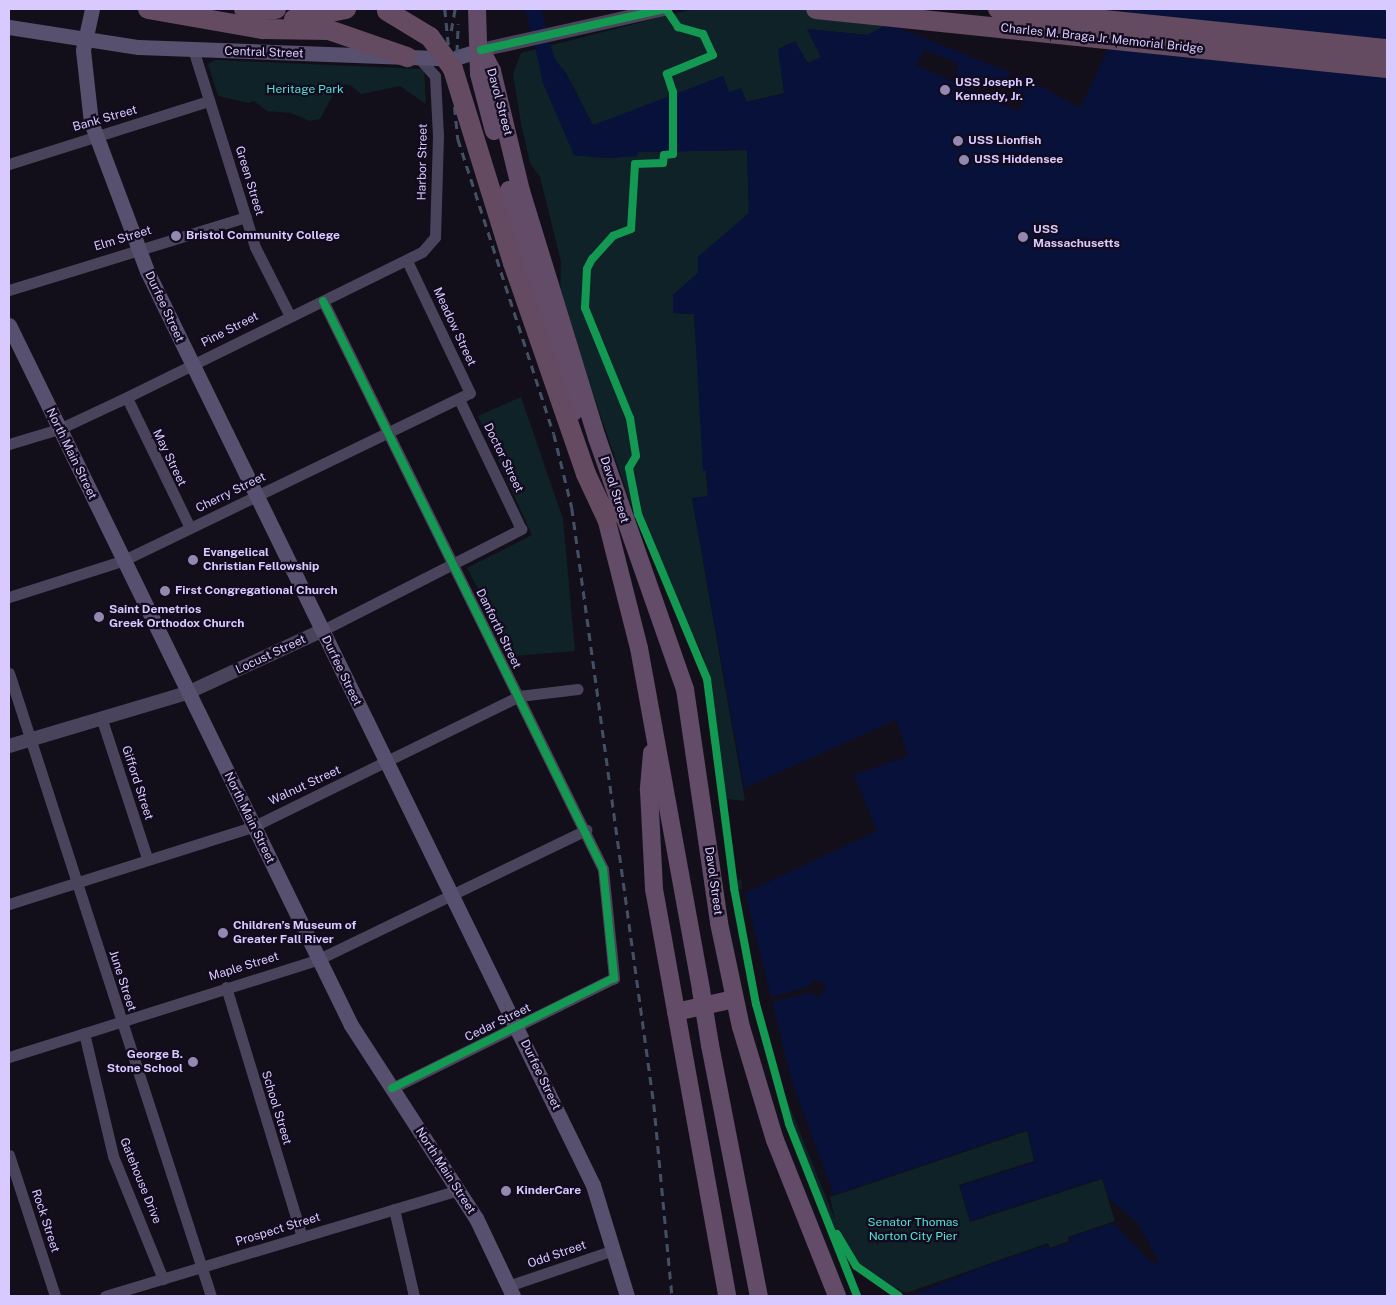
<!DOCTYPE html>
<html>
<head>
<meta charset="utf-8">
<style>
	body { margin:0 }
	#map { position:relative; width:1396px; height:1305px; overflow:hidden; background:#130f1a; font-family:"Public Sans",sans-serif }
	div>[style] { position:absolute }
	.green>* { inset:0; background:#0f2227 }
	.water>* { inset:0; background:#081139 }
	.pier>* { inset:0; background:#130f1a }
	.river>* { height:16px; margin:-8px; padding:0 8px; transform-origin:8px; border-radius:8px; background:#081139 }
	.minor>* { height:11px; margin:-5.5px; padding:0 5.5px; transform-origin:5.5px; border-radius:5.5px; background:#49445b }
	.tertiary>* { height:14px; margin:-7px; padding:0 7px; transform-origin:7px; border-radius:7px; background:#49445b }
	.secondary>* { height:15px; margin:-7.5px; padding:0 7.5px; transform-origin:7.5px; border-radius:7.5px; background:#57506f }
	.trunk>* { height:18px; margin:-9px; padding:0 9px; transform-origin:9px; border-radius:9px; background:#624c67 }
	.motorway>* { height:20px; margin:-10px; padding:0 10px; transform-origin:10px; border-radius:10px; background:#654b61 }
	.rail>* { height:2.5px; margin-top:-1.25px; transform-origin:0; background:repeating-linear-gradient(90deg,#425066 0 8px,transparent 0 14px) }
	.trunk-bridge>* { height:18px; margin:-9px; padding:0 9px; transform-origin:9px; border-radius:9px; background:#624c67 }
	.motorway-bridge>* { height:20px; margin:-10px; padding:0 10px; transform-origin:10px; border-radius:10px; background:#654b61 }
	.cycleway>* { height:8px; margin:-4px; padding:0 4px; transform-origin:4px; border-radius:4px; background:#139951 }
	.dots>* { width:14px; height:14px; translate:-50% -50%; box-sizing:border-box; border:2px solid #120b1e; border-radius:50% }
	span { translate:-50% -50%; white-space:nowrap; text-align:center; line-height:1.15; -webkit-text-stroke:4.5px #120b1e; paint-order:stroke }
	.street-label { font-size:12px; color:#d8c9ff }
	.poi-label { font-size:12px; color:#d8c9ff; font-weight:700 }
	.left { translate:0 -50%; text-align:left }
	.right { translate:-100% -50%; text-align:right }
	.park-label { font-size:12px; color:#50e3d7 }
	.frame { position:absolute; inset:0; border:10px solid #d8c9ff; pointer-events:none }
</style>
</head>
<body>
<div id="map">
	<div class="green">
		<i style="clip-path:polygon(693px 9px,870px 9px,889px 24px,867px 35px,807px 29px,821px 57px,808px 63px,784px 93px,747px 102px,729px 92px,723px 76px,593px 126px,566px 73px,548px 53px,574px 155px,609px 158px,637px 156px,637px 152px,747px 150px,749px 213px,698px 257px,698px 273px,673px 295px,673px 313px,694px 314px,708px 497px,692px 498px,745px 801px,727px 799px,729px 824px,736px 881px,741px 879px,742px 889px,737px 889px,751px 969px,783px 1090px,835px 1220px,830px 1197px,1027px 1131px,1034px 1161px,959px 1185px,970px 1222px,1102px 1179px,1115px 1221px,1068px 1237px,1069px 1241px,1050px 1248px,1048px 1243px,906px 1293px,896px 1287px,901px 1296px,846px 1263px,778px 1092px,746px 970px,732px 888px,722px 764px,703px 656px,633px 510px,560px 297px,561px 262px,540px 177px,530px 163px,521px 123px,513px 74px,521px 53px)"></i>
		<i style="clip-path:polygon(215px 60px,424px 69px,426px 104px,400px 86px,361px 94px,350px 85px,333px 95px,320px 119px,310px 121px,291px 113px,267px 111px,254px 101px,248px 103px,218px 96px,208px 64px)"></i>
		<i style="clip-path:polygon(521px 397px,563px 519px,575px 651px,513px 656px,467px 568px,532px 535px,478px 416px)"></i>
	</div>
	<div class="water">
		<i style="clip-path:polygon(1128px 9px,1387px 9px,1387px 1296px,910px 1296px,993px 1263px,1047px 1245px,1049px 1249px,1071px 1242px,1069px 1237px,1113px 1223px,1151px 1262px,1160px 1263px,1137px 1222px,1109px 1199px,1102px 1178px,970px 1221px,960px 1186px,1035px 1162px,1027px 1130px,834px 1195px,792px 1082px,745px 893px,877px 831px,854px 775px,908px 756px,896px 720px,744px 788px,692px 498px,708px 496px,707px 471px,703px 471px,694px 314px,673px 313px,673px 295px,698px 273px,698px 257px,749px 213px,747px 150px,638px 152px,637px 156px,609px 158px,574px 155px,542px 81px,537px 50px,546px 48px,566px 73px,593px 125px,723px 76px,729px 92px,741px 88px,747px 102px,784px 94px,778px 49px,795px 41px,808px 63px,821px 57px,807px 29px,867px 35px,889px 24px,1031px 81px,1080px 108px)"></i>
	</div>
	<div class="pier">
		<i style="clip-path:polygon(924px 49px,959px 64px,955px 75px,985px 89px,990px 78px,1005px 85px,1011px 73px,1020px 77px,1014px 89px,1026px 95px,1018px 111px,916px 65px)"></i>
		<i style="clip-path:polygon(814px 979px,826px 985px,819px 998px,810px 993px,768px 1003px,766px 998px,809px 987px)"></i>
	</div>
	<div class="river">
		<i style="left:533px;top:9px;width:62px;rotate:75.1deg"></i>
	</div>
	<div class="minor">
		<i style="left:193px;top:49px;width:207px;rotate:72.6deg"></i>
		<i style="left:255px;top:247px;width:77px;rotate:63.1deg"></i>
		<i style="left:9px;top:164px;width:210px;rotate:-17.5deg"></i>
		<i style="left:9px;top:290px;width:248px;rotate:-17.1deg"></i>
		<i style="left:323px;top:301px;width:633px;rotate:63.76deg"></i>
		<i style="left:603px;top:869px;width:110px;rotate:84.2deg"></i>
		<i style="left:614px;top:978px;width:248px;rotate:153.6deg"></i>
		<i style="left:127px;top:398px;width:144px;rotate:64.1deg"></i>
		<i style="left:9px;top:444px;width:52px;rotate:-16.7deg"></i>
		<i style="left:59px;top:429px;width:66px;rotate:-25deg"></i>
		<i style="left:119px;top:401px;width:338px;rotate:-26.2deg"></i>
		<i style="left:422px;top:252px;width:20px;rotate:-49deg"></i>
		<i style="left:435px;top:237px;width:101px;rotate:-88.3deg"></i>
		<i style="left:438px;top:136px;width:60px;rotate:-92.9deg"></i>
		<i style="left:435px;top:76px;width:25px;rotate:-132deg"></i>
		<i style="left:9px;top:597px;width:119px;rotate:-17.7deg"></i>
		<i style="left:122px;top:561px;width:386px;rotate:-25.8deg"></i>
		<i style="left:470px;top:393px;width:146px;rotate:-115.5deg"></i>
		<i style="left:321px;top:631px;width:225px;rotate:-27deg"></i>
		<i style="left:521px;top:529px;width:144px;rotate:-115.5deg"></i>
		<i style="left:9px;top:673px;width:655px;rotate:72.04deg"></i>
		<i style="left:101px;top:717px;width:148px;rotate:71.9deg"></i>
		<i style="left:9px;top:904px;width:255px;rotate:-17.6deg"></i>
		<i style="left:252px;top:827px;width:297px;rotate:-26.1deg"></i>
		<i style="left:519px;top:696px;width:59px;rotate:-6.8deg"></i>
		<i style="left:226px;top:987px;width:261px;rotate:73.1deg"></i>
		<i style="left:84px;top:1033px;width:126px;rotate:76.7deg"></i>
		<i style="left:113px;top:1156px;width:133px;rotate:67.9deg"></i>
		<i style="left:9px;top:1057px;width:325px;rotate:-17.5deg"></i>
		<i style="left:319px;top:959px;width:297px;rotate:-25.8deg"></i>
		<i style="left:9px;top:1155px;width:148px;rotate:71.9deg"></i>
		<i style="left:394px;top:1209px;width:89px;rotate:77.1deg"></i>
		<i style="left:508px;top:1286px;width:112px;rotate:-18.8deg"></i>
		<i style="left:105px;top:1296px;width:369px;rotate:-16.7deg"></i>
	</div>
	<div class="tertiary">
		<i style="left:481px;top:50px;width:189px;rotate:-12.6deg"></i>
		<i style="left:9px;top:746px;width:186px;rotate:-16.6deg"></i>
		<i style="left:187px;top:693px;width:148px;rotate:-24.8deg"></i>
	</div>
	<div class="secondary">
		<i style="left:92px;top:9px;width:42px;rotate:102.4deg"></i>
		<i style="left:83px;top:50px;width:72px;rotate:83.7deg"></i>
		<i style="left:91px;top:122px;width:159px;rotate:69.4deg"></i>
		<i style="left:147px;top:271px;width:1017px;rotate:63.99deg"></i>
		<i style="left:593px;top:1185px;width:116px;rotate:73deg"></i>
		<i style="left:9px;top:27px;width:131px;rotate:8.8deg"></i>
		<i style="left:138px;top:47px;width:305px;rotate:2.1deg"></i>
		<i style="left:458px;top:57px;width:24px;rotate:-17deg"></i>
		<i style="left:9px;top:325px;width:779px;rotate:63.96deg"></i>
		<i style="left:351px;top:1025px;width:230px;rotate:57.1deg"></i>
		<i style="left:476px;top:1218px;width:86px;rotate:64.6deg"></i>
	</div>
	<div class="trunk">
		<i style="left:477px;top:9px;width:65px;rotate:88.2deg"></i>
		<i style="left:479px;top:74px;width:59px;rotate:75.3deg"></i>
		<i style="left:481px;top:50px;width:24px;rotate:62deg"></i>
		<i style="left:492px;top:71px;width:123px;rotate:76.4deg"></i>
		<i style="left:521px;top:191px;width:258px;rotate:72.9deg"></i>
		<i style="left:597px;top:438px;width:266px;rotate:70.7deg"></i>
		<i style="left:685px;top:689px;width:236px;rotate:81.7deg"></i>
		<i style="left:719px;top:923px;width:106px;rotate:78.1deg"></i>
		<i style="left:741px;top:1027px;width:118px;rotate:73.3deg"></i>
		<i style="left:775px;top:1140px;width:168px;rotate:68.3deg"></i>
		<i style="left:509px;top:190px;width:231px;rotate:73.7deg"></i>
		<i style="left:603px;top:506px;width:146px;rotate:75.8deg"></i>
		<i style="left:639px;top:648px;width:348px;rotate:79.7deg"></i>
		<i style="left:652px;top:753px;width:37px;rotate:95deg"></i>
		<i style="left:649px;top:790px;width:99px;rotate:87.1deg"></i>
		<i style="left:654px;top:889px;width:413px;rotate:79.8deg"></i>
		<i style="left:676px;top:1012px;width:59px;rotate:-12.6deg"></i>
		<i style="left:710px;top:1045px;width:256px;rotate:79deg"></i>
	</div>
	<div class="motorway">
		<i style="left:148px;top:9px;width:117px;rotate:9.9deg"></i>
		<i style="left:263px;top:29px;width:66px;rotate:0.9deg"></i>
		<i style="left:329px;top:30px;width:83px;rotate:19.1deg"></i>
		<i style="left:244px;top:9px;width:32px"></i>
		<i style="left:816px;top:9px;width:574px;rotate:5.9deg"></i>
		<i style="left:294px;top:19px;width:53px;rotate:-10.9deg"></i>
		<i style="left:513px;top:263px;width:223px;rotate:70.9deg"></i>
		<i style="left:586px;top:474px;width:50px;rotate:65deg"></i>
	</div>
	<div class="rail">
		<i style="left:445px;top:9px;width:131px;rotate:84.3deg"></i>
		<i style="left:458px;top:139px;width:310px;rotate:72deg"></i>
		<i style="left:554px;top:434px;width:76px;rotate:76.3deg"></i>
		<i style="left:572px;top:508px;width:602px;rotate:82.17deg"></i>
		<i style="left:654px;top:1104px;width:193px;rotate:84.6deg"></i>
		<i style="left:1065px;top:9px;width:32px;rotate:26deg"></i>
		<i style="left:451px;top:31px;width:22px;rotate:-80deg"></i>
		<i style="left:456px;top:67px;width:43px;rotate:-87.3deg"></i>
	</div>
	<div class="trunk-bridge">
		<i style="left:701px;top:990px;width:56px;rotate:80.7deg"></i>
	</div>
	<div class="motorway-bridge">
		<i style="left:998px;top:9px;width:391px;rotate:5.9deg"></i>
		<i style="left:387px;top:11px;width:50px;rotate:31.2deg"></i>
		<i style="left:430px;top:37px;width:39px;rotate:54deg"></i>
		<i style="left:453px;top:69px;width:203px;rotate:72.8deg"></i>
	</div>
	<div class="cycleway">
		<i style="left:666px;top:9px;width:22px;rotate:56deg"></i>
		<i style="left:678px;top:27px;width:26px;rotate:16deg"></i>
		<i style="left:703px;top:34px;width:23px;rotate:65deg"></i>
		<i style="left:713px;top:55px;width:50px;rotate:157.6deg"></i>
		<i style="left:667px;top:74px;width:19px;rotate:72deg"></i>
		<i style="left:673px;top:92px;width:62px;rotate:90deg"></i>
		<i style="left:673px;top:154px;width:9px;rotate:174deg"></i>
		<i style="left:664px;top:155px;width:8px;rotate:97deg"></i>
		<i style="left:663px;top:163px;width:28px;rotate:178deg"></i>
		<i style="left:635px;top:164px;width:65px;rotate:93.5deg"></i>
		<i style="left:631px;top:229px;width:19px;rotate:159deg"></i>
		<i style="left:613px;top:236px;width:31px;rotate:132deg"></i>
		<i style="left:592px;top:259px;width:11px;rotate:117deg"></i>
		<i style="left:587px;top:269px;width:39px;rotate:93deg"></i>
		<i style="left:585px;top:308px;width:119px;rotate:67.8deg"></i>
		<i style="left:630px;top:418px;width:38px;rotate:81deg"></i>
		<i style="left:636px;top:456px;width:14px;rotate:120deg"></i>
		<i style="left:629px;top:468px;width:47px;rotate:78.9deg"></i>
		<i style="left:638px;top:514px;width:179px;rotate:67.3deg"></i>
		<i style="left:707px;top:679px;width:211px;rotate:82.6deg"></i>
		<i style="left:734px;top:888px;width:118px;rotate:79.3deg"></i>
		<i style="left:756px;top:1004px;width:124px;rotate:74.6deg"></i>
		<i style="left:789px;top:1124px;width:185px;rotate:68.4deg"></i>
		<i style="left:481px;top:50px;width:189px;rotate:-12.6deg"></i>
		<i style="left:323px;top:301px;width:633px;rotate:63.76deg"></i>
		<i style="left:603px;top:869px;width:110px;rotate:84.2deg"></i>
		<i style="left:614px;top:978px;width:248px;rotate:153.6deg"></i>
		<i style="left:837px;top:1234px;width:37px;rotate:59deg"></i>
		<i style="left:856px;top:1266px;width:52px;rotate:34.9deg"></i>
	</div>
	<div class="dots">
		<i style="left:945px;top:90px;background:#9388af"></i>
		<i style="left:958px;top:141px;background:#9388af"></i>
		<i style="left:964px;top:160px;background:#9388af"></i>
		<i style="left:176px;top:236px;background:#9388af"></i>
		<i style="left:1023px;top:237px;background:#9388af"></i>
		<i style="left:193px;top:560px;background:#9388af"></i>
		<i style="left:165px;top:591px;background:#9388af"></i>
		<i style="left:99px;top:617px;background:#9388af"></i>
		<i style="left:223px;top:933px;background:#9388af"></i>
		<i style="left:193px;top:1062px;background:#9388af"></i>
		<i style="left:506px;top:1191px;background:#9388af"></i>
	</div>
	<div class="street-label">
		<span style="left:1102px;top:39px;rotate:6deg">Charles M. Braga Jr. Memorial Bridge</span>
		<span style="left:264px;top:53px;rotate:2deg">Central Street</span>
		<span style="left:499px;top:102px;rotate:75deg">Davol Street</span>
		<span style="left:105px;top:119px;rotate:-16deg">Bank Street</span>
		<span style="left:423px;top:162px;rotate:-89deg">Harbor Street</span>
		<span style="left:249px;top:181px;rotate:73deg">Green Street</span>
		<span style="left:123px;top:239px;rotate:-17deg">Elm Street</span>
		<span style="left:164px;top:307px;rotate:65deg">Durfee Street</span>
		<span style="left:454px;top:327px;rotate:65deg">Meadow Street</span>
		<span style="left:230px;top:330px;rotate:-27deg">Pine Street</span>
		<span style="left:71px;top:454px;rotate:64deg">North Main Street</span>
		<span style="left:169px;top:458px;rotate:64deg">May Street</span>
		<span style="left:503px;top:458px;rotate:64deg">Doctor Street</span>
		<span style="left:614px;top:490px;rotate:72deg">Davol Street</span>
		<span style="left:231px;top:493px;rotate:-26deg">Cherry Street</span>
		<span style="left:498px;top:629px;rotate:64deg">Danforth Street</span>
		<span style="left:271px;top:655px;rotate:-25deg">Locust Street</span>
		<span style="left:341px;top:671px;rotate:64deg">Durfee Street</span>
		<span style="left:137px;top:783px;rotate:72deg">Gifford Street</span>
		<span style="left:305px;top:786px;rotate:-25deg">Walnut Street</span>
		<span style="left:249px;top:818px;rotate:64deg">North Main Street</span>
		<span style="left:713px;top:881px;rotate:82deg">Davol Street</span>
		<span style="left:244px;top:967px;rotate:-17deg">Maple Street</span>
		<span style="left:122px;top:981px;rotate:72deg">June Street</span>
		<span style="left:498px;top:1023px;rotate:-26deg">Cedar Street</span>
		<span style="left:540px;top:1075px;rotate:64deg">Durfee Street</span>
		<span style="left:276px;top:1108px;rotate:73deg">School Street</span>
		<span style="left:445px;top:1171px;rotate:57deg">North Main Street</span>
		<span style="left:140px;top:1181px;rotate:68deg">Gatehouse Drive</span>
		<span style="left:45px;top:1221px;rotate:72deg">Rock Street</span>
		<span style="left:278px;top:1230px;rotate:-17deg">Prospect Street</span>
		<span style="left:557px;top:1255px;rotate:-19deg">Odd Street</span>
	</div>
	<div class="poi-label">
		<span class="left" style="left:955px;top:90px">USS Joseph P.<br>Kennedy, Jr.</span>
		<span class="left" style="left:968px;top:141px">USS Lionfish</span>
		<span class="left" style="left:974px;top:160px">USS Hiddensee</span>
		<span class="left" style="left:1033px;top:237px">USS<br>Massachusetts</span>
		<span class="left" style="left:186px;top:236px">Bristol Community College</span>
		<span class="left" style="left:203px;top:560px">Evangelical<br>Christian Fellowship</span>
		<span class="left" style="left:175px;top:591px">First Congregational Church</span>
		<span class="left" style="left:109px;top:617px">Saint Demetrios<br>Greek Orthodox Church</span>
		<span class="left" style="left:233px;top:933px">Children’s Museum of<br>Greater Fall River</span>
		<span class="right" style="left:183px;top:1062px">George B.<br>Stone School</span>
		<span class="left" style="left:516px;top:1191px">KinderCare</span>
	</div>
	<div class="park-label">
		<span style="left:305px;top:90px">Heritage Park</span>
		<span style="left:913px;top:1230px">Senator Thomas<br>Norton City Pier</span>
	</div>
	<div class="frame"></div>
</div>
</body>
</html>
